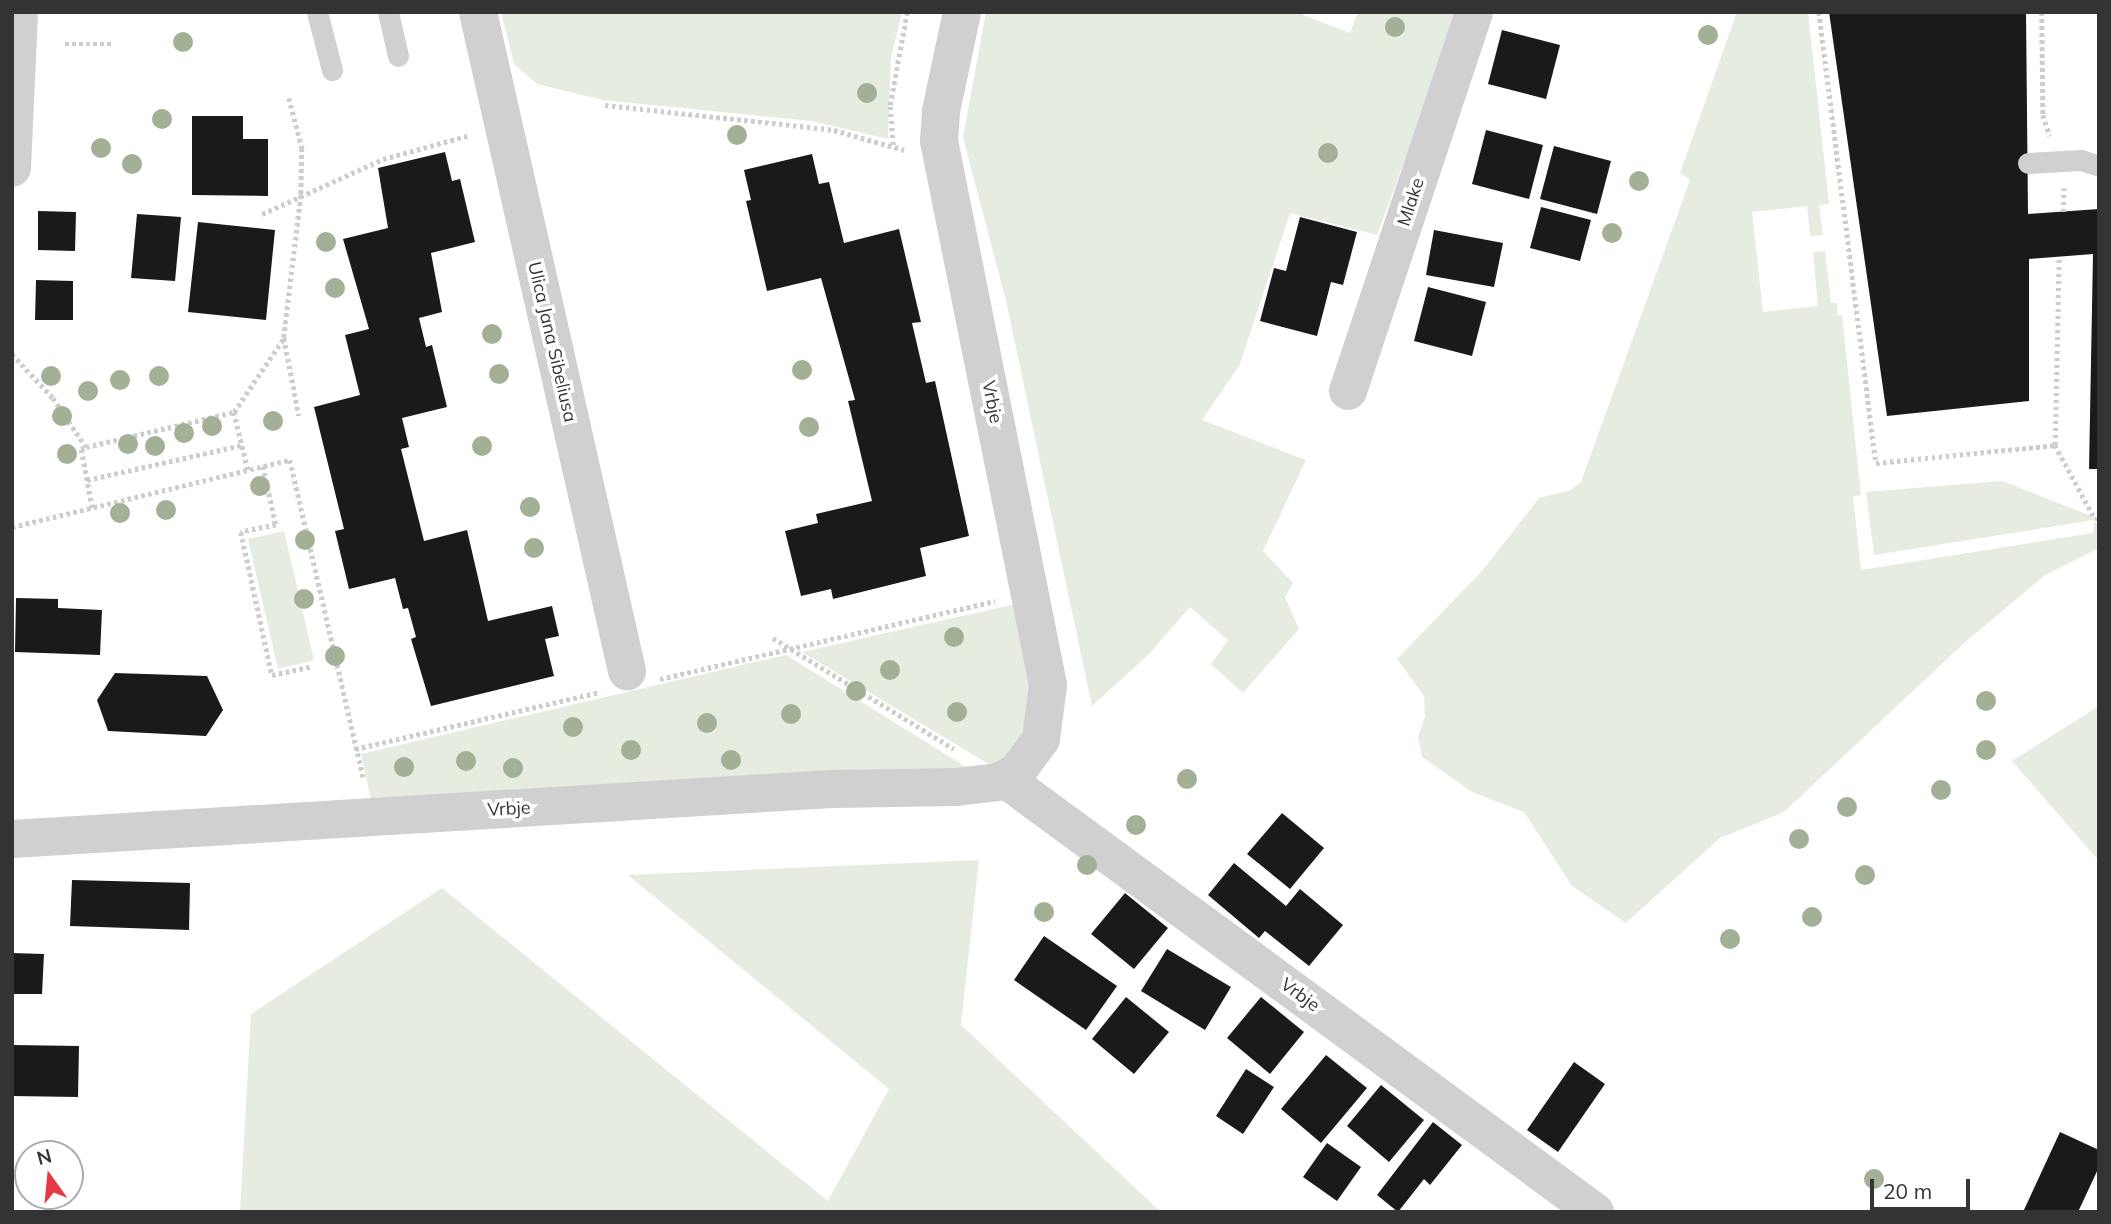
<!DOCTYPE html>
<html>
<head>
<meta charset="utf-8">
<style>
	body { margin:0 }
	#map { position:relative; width:2111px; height:1224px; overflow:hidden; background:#fff; font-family:Mulish,sans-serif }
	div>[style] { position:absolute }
	.green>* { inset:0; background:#e6ecdf }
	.building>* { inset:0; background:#1a1a1a }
	.path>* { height:4.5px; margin-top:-2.25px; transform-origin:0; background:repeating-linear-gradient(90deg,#cdcdcd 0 3.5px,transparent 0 7px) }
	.service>* { height:21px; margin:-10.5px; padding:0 10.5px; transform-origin:10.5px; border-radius:10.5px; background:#d0d0d0 }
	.minor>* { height:38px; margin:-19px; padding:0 19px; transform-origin:19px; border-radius:19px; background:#d0d0d0 }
	.tertiary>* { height:38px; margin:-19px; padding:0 19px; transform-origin:19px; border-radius:19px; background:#d0d0d0 }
	.trees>* { width:20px; height:20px; margin:-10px; border-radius:50%; background:#a2b095 }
	span { translate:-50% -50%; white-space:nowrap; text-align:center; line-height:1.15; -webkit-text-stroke:7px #fff; paint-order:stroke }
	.street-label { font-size:18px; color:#333 }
	.frame { position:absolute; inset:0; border:14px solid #333; pointer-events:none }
	.north { position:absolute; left:14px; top:1140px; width:70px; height:70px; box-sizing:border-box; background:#fff; border:2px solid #adadad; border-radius:50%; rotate:345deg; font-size:19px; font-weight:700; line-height:28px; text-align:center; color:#333 }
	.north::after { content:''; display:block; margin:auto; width:24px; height:32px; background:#e63946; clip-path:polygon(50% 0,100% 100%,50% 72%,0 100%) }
	.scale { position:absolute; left:1870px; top:1179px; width:100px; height:32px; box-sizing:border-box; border:4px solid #333; border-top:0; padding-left:9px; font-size:21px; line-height:24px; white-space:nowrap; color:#333; -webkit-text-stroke:5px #fff; paint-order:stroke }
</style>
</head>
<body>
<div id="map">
	<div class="green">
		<i style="clip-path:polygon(501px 12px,902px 12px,891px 58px,888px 139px,811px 121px,603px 100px,537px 84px,514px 64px)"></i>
		<i style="clip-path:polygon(986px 12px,1296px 12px,1350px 33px,1358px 12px,1459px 12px,1377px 235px,1290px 213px,1239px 366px,1202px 420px,1306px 460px,1263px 551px,1293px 583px,1285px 597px,1299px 629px,1243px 693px,1211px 664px,1228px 640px,1190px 607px,1148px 655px,1092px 706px,1006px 301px,963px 137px)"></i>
		<i style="clip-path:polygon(1737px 12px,1808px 12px,1829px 204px,1819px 205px,1823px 235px,1810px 236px,1807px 206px,1752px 212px,1763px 312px,1818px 306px,1813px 252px,1825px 251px,1831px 303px,1837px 303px,1837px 315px,1842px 315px,1861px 495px,1853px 496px,1861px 570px,2093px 533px,2094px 522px,2099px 524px,2099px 548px,2045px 575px,1963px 644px,1784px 812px,1720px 838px,1626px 923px,1572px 886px,1524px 812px,1472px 792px,1422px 757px,1418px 736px,1425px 717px,1424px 696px,1397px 659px,1483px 570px,1539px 498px,1571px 490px,1581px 482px,1690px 180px,1680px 173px)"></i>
		<i style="clip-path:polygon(2002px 481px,2099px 519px,1874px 555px,1866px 492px)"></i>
		<i style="clip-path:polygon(284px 531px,314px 660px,278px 669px,248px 539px)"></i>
		<i style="clip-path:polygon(1020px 603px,1032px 671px,1031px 720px,1003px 759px,990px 765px,802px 652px)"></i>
		<i style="clip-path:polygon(786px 655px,971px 770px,372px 804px,361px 754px)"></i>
		<i style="clip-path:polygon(2099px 706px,2099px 861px,2012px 761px)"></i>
		<i style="clip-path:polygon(979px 860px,961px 1025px,1161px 1212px,240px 1212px,251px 1014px,442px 888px,828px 1201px,889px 1089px,628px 875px)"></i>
	</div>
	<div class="building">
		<i style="clip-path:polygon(1829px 12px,2026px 12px,2028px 214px,2099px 209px,2099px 469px,2089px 469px,2093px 254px,2029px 259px,2029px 401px,1887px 416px)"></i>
		<i style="clip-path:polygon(1502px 30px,1560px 45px,1546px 99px,1488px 84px)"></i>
		<i style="clip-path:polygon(192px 116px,243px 116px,243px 139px,268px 139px,268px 196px,192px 195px)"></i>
		<i style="clip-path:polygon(1486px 130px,1543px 145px,1529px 199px,1472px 184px)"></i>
		<i style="clip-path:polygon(1554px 146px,1611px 161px,1597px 214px,1540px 199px)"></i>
		<i style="clip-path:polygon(445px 152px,452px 181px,460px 179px,475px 242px,431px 253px,442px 312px,419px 318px,426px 347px,432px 345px,447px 407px,402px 418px,409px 447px,401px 449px,424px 541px,467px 530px,488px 621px,552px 606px,559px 636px,545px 639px,554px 676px,431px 706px,411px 639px,416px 637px,408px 608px,403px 609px,395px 578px,349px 589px,335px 531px,344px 529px,314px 407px,360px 395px,345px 335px,369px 329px,343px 239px,388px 228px,378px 168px)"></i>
		<i style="clip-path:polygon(812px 154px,819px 184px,829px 182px,844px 243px,899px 229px,921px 322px,912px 323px,926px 383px,935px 381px,969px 536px,920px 548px,926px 576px,833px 599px,831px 589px,801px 596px,785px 531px,818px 523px,816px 514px,872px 501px,848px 401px,855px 400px,821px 278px,767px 291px,746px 201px,751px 200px,744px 170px)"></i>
		<i style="clip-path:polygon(1541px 207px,1591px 220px,1580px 261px,1530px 248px)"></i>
		<i style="clip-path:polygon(38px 211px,76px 212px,75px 251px,38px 250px)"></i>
		<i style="clip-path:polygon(137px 214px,181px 217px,175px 281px,131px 278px)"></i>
		<i style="clip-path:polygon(1300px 217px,1357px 232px,1343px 285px,1331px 282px,1317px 336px,1260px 321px,1274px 268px,1286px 271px)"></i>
		<i style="clip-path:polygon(198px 222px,275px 230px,266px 320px,188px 312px)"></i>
		<i style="clip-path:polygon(1434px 230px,1503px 243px,1494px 287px,1426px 275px)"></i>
		<i style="clip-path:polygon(36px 280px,73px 281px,73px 320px,35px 320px)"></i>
		<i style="clip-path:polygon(1428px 287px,1486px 302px,1472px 356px,1414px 341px)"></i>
		<i style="clip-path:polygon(16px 598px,58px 599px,58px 608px,102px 610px,100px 655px,15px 652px)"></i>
		<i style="clip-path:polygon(115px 673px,207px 676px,223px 710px,206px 736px,108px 731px,97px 700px)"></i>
		<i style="clip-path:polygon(1282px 813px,1324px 848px,1290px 889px,1247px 854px)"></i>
		<i style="clip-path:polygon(1234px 863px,1286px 906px,1300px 889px,1343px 925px,1309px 966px,1265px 931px,1259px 938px,1208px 895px)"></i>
		<i style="clip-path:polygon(72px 880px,190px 883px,189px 930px,70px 926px)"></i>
		<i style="clip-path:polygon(1125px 893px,1168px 928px,1134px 969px,1091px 934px)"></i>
		<i style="clip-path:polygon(1044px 936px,1117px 986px,1086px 1030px,1014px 980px)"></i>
		<i style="clip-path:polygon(1167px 949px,1231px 987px,1205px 1030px,1141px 991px)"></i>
		<i style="clip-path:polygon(12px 953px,44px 954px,42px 994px,12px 994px)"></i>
		<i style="clip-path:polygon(1126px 997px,1169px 1032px,1134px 1074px,1092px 1039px)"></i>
		<i style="clip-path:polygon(1261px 997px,1304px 1032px,1270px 1074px,1227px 1038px)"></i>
		<i style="clip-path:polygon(12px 1045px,79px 1046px,78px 1097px,12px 1096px)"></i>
		<i style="clip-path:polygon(1326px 1055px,1367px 1088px,1321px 1143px,1281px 1109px)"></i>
		<i style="clip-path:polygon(1574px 1062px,1605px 1084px,1558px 1152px,1527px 1130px)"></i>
		<i style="clip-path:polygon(1246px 1069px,1274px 1087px,1243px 1134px,1216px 1116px)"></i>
		<i style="clip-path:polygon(1381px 1085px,1424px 1120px,1389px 1162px,1347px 1126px)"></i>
		<i style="clip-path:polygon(1433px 1122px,1462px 1145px,1430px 1185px,1424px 1179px,1398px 1212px,1377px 1195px)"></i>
		<i style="clip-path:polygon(2060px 1132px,2099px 1150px,2099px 1167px,2078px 1212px,2023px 1212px)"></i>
		<i style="clip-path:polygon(1327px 1143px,1361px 1167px,1337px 1201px,1303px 1177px)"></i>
	</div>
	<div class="path">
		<i style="left:1819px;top:12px;width:455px;rotate:82.8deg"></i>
		<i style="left:1876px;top:463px;width:180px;rotate:-5.7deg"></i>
		<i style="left:2055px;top:445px;width:84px;rotate:61.6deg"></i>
		<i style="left:2095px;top:519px;width:4px"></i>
		<i style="left:2042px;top:12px;width:103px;rotate:89.4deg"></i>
		<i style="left:2043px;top:115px;width:22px;rotate:72deg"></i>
		<i style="left:65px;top:44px;width:49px"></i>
		<i style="left:289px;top:98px;width:52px;rotate:75.4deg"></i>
		<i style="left:302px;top:148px;width:47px;rotate:91.2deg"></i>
		<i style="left:301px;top:195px;width:144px;rotate:96.8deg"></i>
		<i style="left:284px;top:338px;width:79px;rotate:79.1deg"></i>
		<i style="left:605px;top:105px;width:230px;rotate:6.2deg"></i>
		<i style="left:834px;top:130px;width:73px;rotate:15.9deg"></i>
		<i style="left:893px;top:145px;width:40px;rotate:-94.3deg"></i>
		<i style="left:890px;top:105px;width:95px;rotate:-79.6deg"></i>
		<i style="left:2063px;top:212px;width:24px;rotate:-88deg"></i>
		<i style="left:262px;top:214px;width:133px;rotate:-24.4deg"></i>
		<i style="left:383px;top:159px;width:90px;rotate:-15.4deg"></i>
		<i style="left:12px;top:354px;width:60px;rotate:47deg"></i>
		<i style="left:53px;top:398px;width:59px;rotate:56deg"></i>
		<i style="left:234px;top:412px;width:89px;rotate:-56deg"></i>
		<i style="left:2055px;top:445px;width:189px;rotate:-88.8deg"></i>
		<i style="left:263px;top:466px;width:60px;rotate:77.6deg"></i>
		<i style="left:276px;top:525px;width:36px;rotate:169deg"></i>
		<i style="left:241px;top:532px;width:146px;rotate:77.8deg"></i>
		<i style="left:272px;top:675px;width:42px;rotate:-12.4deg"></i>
		<i style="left:87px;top:480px;width:159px;rotate:-12.7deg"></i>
		<i style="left:92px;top:508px;width:60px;rotate:-100.6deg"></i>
		<i style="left:81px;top:449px;width:5px;rotate:-22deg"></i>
		<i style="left:86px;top:447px;width:152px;rotate:-13.3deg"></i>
		<i style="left:234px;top:412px;width:60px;rotate:76.4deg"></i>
		<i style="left:12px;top:527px;width:286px;rotate:-13.6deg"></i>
		<i style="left:290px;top:460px;width:329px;rotate:77deg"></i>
		<i style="left:773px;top:638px;width:212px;rotate:31.5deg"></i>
		<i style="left:660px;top:679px;width:344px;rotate:-13.1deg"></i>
		<i style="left:355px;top:749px;width:252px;rotate:-13.1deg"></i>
	</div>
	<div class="service">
		<i style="left:317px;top:12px;width:60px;rotate:75.5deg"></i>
		<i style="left:388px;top:12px;width:45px;rotate:77.2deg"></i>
		<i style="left:2028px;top:163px;width:53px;rotate:-3.2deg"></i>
		<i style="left:2081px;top:160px;width:19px;rotate:18deg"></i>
	</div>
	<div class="minor">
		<i style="left:478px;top:12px;width:676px;rotate:77.26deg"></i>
		<i style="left:1348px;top:391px;width:399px;rotate:-71.6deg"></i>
		<i style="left:1005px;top:779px;width:732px;rotate:36.27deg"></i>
		<i style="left:12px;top:839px;width:821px;rotate:-3.49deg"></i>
		<i style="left:831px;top:789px;width:125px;rotate:-0.9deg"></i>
		<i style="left:956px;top:787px;width:42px;rotate:-6.8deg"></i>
		<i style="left:998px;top:782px;width:20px;rotate:-27deg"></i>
		<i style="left:1016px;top:773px;width:42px;rotate:-53.7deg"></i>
		<i style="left:1041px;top:739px;width:54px;rotate:-82.6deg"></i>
		<i style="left:1048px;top:685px;width:555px;rotate:-101.33deg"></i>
		<i style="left:939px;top:141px;width:30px;rotate:-86deg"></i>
		<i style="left:941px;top:111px;width:101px;rotate:-78deg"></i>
	</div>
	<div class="tertiary">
		<i style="left:12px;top:168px;width:156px;rotate:-87.4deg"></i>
	</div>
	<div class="trees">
		<i style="left:1395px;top:27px"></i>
		<i style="left:1708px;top:35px"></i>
		<i style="left:183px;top:42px"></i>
		<i style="left:867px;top:93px"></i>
		<i style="left:162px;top:119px"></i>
		<i style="left:737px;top:135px"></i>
		<i style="left:101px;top:148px"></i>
		<i style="left:1328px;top:153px"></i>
		<i style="left:132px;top:164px"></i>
		<i style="left:1639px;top:181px"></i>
		<i style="left:1612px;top:233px"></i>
		<i style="left:326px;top:242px"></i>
		<i style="left:335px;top:288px"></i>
		<i style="left:492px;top:334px"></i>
		<i style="left:802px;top:370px"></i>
		<i style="left:499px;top:374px"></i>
		<i style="left:51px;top:376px"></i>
		<i style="left:159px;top:376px"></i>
		<i style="left:120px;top:380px"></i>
		<i style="left:88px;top:391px"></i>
		<i style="left:62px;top:416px"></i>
		<i style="left:273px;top:421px"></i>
		<i style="left:212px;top:426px"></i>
		<i style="left:809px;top:427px"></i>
		<i style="left:184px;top:433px"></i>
		<i style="left:128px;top:444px"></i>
		<i style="left:155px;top:446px"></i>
		<i style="left:482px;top:446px"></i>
		<i style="left:67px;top:454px"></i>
		<i style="left:260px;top:486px"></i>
		<i style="left:530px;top:507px"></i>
		<i style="left:166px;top:510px"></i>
		<i style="left:120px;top:513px"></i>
		<i style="left:305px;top:540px"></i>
		<i style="left:534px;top:548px"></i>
		<i style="left:304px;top:599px"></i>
		<i style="left:954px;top:637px"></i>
		<i style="left:335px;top:656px"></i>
		<i style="left:890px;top:670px"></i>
		<i style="left:856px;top:691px"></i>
		<i style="left:1986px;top:701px"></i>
		<i style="left:957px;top:712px"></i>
		<i style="left:791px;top:714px"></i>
		<i style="left:707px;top:723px"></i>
		<i style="left:573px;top:727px"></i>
		<i style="left:631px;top:750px"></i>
		<i style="left:1986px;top:750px"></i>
		<i style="left:731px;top:760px"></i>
		<i style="left:466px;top:761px"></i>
		<i style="left:404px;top:767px"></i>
		<i style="left:513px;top:768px"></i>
		<i style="left:1187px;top:779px"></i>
		<i style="left:1941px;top:790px"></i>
		<i style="left:1847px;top:807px"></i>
		<i style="left:1136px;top:825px"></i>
		<i style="left:1799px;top:839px"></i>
		<i style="left:1087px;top:865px"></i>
		<i style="left:1865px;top:875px"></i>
		<i style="left:1044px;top:912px"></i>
		<i style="left:1812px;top:917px"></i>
		<i style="left:1730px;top:939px"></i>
		<i style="left:1874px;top:1179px"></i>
	</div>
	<div class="street-label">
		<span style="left:1411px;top:202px;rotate:-72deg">Mlake</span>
		<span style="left:552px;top:342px;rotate:77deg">Ulica Jana Sibeliusa</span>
		<span style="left:992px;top:402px;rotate:79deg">Vrbje</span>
		<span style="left:509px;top:809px;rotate:-3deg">Vrbje</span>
		<span style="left:1300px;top:995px;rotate:36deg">Vrbje</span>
	</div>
	<div class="frame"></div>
	<div class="north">N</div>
	<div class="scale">20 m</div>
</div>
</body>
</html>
